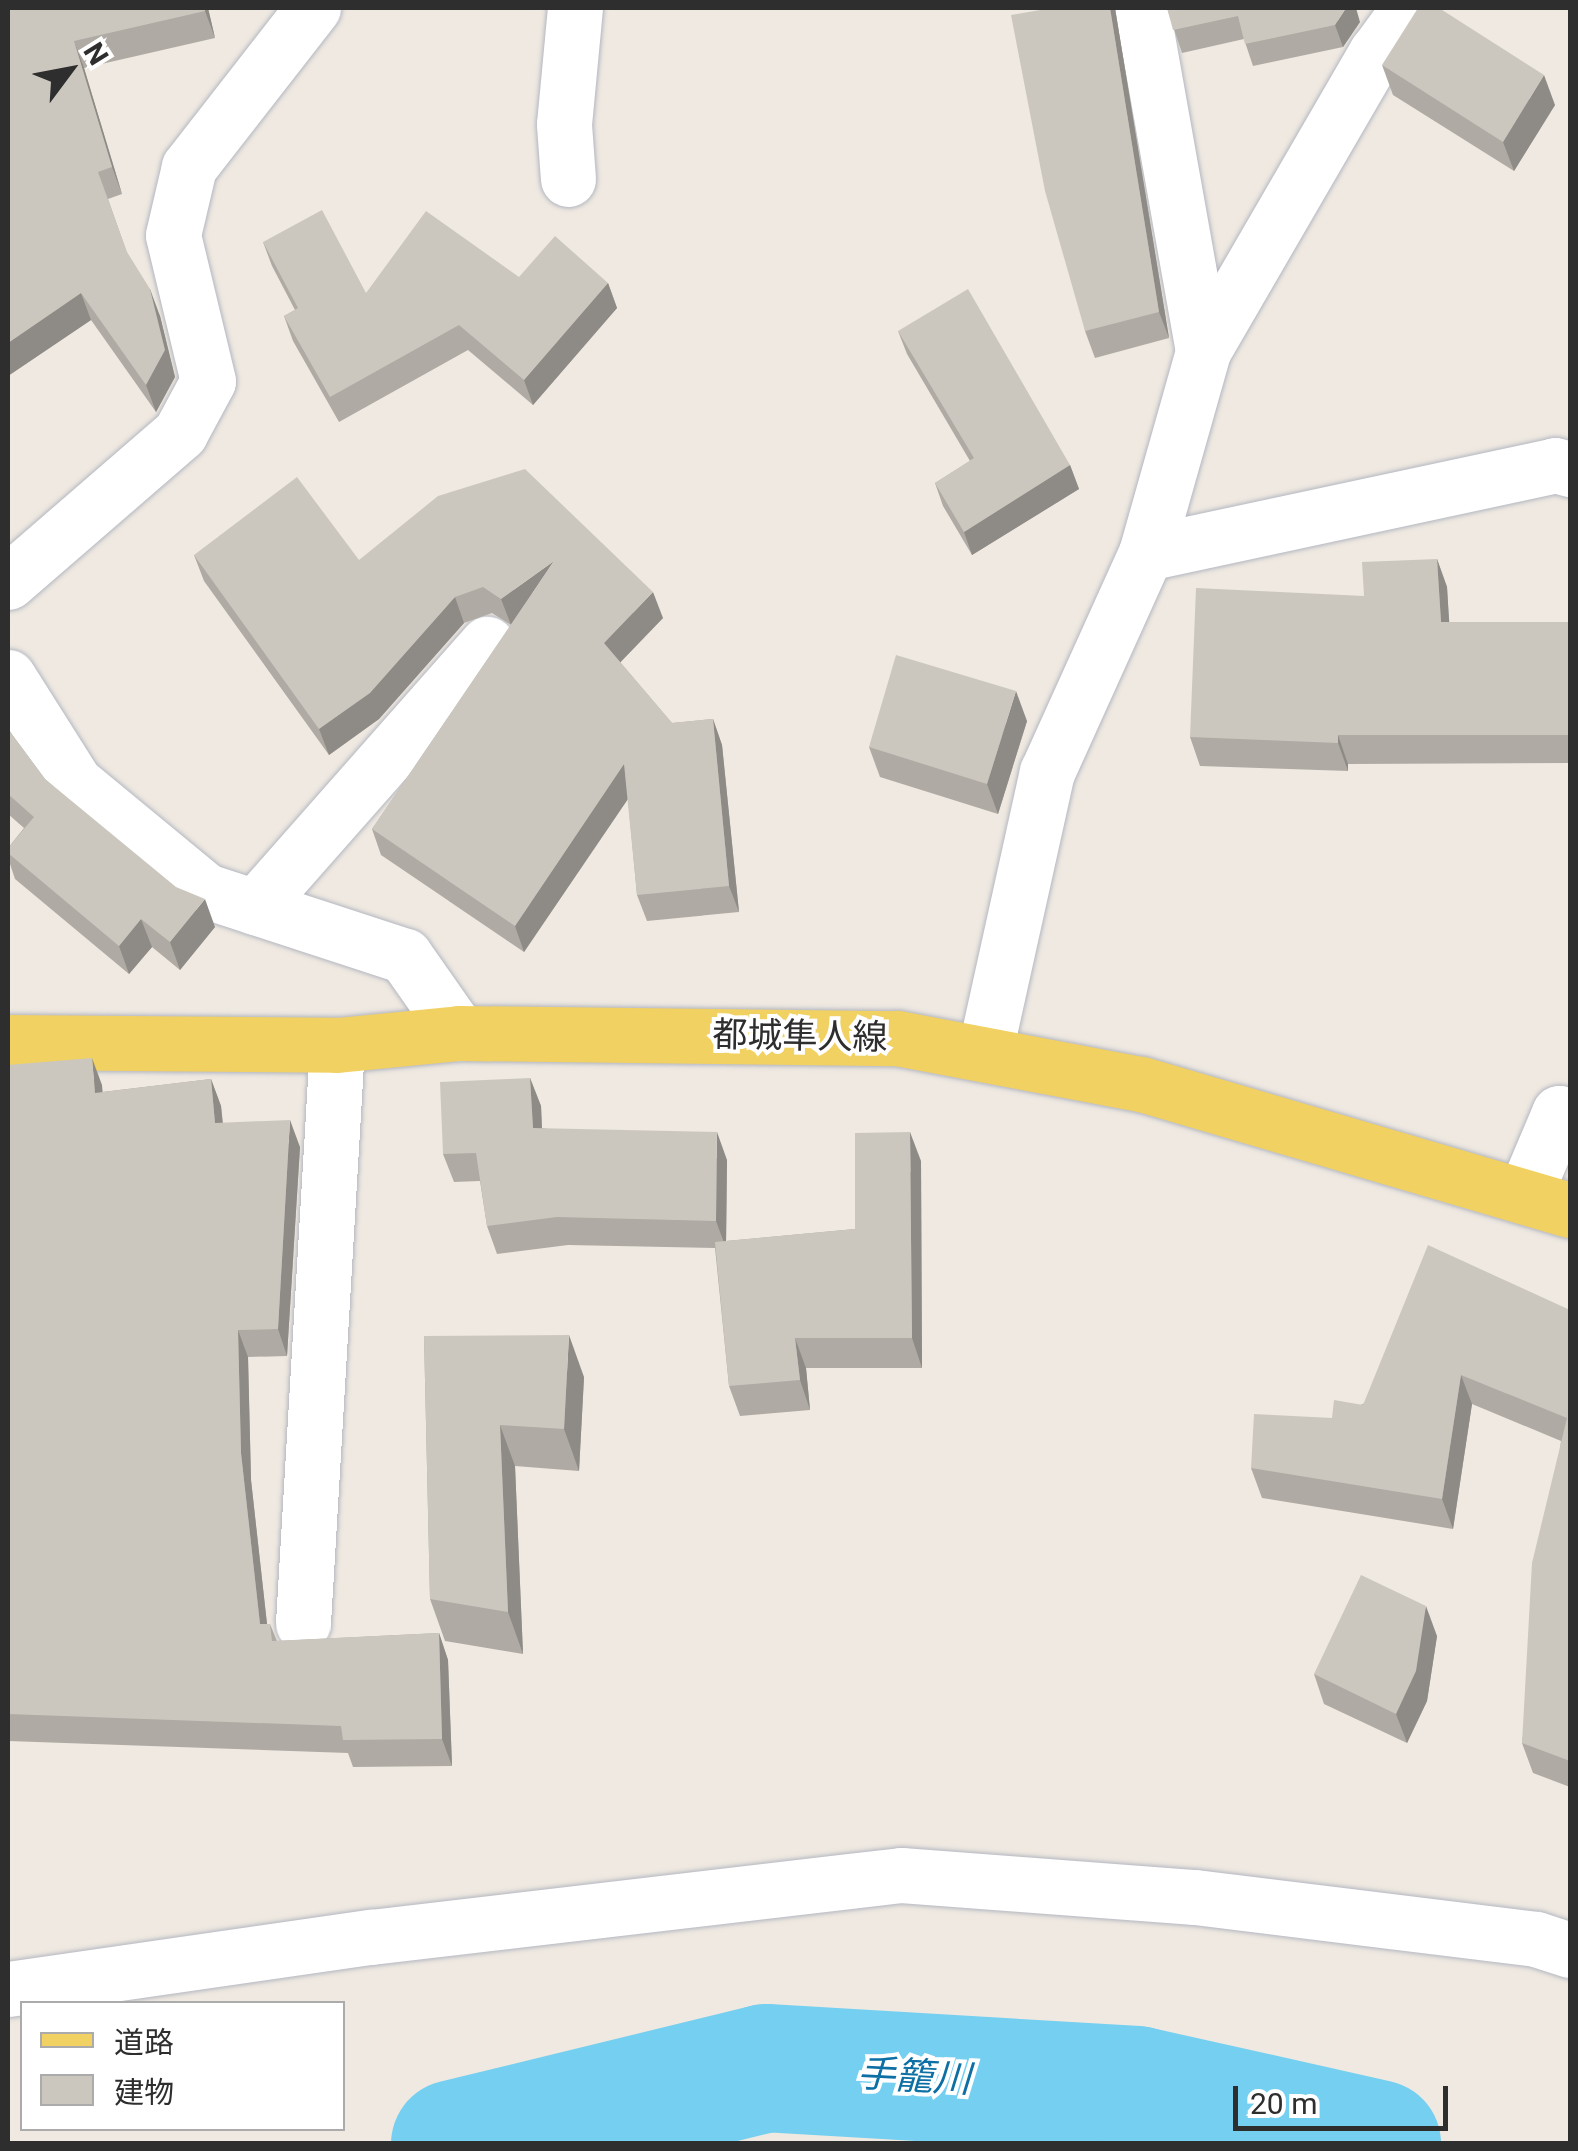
<!DOCTYPE html>
<html>
<head>
<meta charset="utf-8">
<style>
	body { margin:0 }
	#map { position:relative; width:1578px; height:2151px; overflow:hidden; background:#efe9e1; font-family:Roboto,"Noto Sans JP",sans-serif }
	div>[style] { position:absolute }
	.river>* { height:128px; margin:-64px; padding:0 64px; transform-origin:64px; border-radius:64px; background:#75cff0 }
	.roads { filter:drop-shadow(0 0 2px #b4b7c1) drop-shadow(0 0 2px #b4b7c1) }
	.minor>* { height:55px; margin:-27.5px; padding:0 27.5px; transform-origin:27.5px; border-radius:27.5px; background:#fff }
	.major>* { height:55px; margin:-27.5px; padding:0 27.5px; transform-origin:27.5px; border-radius:27.5px; background:#f2d163 }
	.wall>* { inset:0; background:#afaba4 }
	.shaded-wall>* { inset:0; background:#8e8b86 }
	.building>* { inset:0; background:#cbc7bf }
	span { translate:-50% -50%; white-space:nowrap; text-align:center; line-height:1.15; -webkit-text-stroke:8px #fff; paint-order:stroke }
	.street-label { font-size:35px; color:#2e2e2e }
	.water-label { font-size:38px; color:#0d6fa3; font-style:italic }
	.frame { position:absolute; inset:0; border:10px solid #2e2e2e; pointer-events:none }
	.legend { position:absolute; left:20px; top:2001px; width:325px; height:130px; box-sizing:border-box; background:#fff; border:2px solid #ababab; margin:0; padding:12px 18px; list-style:none; font-size:30px; color:#2e2e2e }
	.legend li { display:flex; align-items:center; gap:20px; height:50px }
	.legend b { width:50px; border:2px solid #ababab }
	.north { position:absolute; left:20px; top:20px; width:100px; height:100px; -webkit-text-stroke:8px #fff; paint-order:stroke; rotate:58deg; font-size:28px; font-weight:700; line-height:40px; text-align:center; color:#2e2e2e }
	.north::after { content:''; display:block; margin:auto; width:35px; height:45px; background:#2e2e2e; clip-path:polygon(50% 0,100% 100%,50% 72%,0 100%) }
	.scale { position:absolute; left:1233px; top:2086px; width:215px; height:45px; box-sizing:border-box; border:5px solid #2e2e2e; border-top:0; padding-left:12px; font-size:30px; line-height:35px; white-space:nowrap; color:#2e2e2e; -webkit-text-stroke:8px #fff; paint-order:stroke }
</style>
</head>
<body>
<div id="map">
	<div class="river">
		<i style="left:455px;top:2144px;width:320px;rotate:-13.7deg"></i>
		<i style="left:766px;top:2068px;width:371px;rotate:3.4deg"></i>
		<i style="left:1136px;top:2090px;width:247px;rotate:12.6deg"></i>
	</div>
	<div class="roads">
		<div class="minor">
			<i style="left:568px;top:179px;width:55px;rotate:-94.2deg"></i>
			<i style="left:564px;top:124px;width:117px;rotate:-84.6deg"></i>
			<i style="left:1203px;top:351px;width:345px;rotate:-59.9deg"></i>
			<i style="left:1376px;top:53px;width:56px;rotate:-53.7deg"></i>
			<i style="left:1146px;top:553px;width:418px;rotate:-12.1deg"></i>
			<i style="left:1555px;top:465px;width:16px;rotate:15deg"></i>
			<i style="left:8px;top:582px;width:228px;rotate:-40.9deg"></i>
			<i style="left:180px;top:433px;width:59px;rotate:-61.7deg"></i>
			<i style="left:208px;top:381px;width:150px;rotate:-103.5deg"></i>
			<i style="left:173px;top:235px;width:70px;rotate:-76.8deg"></i>
			<i style="left:189px;top:167px;width:202px;rotate:-52.1deg"></i>
			<i style="left:8px;top:677px;width:125px;rotate:57.7deg"></i>
			<i style="left:75px;top:783px;width:170px;rotate:39.5deg"></i>
			<i style="left:206px;top:891px;width:209px;rotate:18.1deg"></i>
			<i style="left:405px;top:956px;width:94px;rotate:55deg"></i>
			<i style="left:255px;top:907px;width:351px;rotate:-48.6deg"></i>
			<i style="left:985px;top:1051px;width:286px;rotate:-77.5deg"></i>
			<i style="left:1047px;top:772px;width:240px;rotate:-65.7deg"></i>
			<i style="left:1146px;top:553px;width:210px;rotate:-74.2deg"></i>
			<i style="left:1203px;top:351px;width:348px;rotate:-100.1deg"></i>
			<i style="left:1524px;top:1196px;width:90px;rotate:-67.1deg"></i>
			<i style="left:1559px;top:1113px;width:11px;rotate:15deg"></i>
			<i style="left:303px;top:1623px;width:579px;rotate:-86.63deg"></i>
			<i style="left:8px;top:1989px;width:367px;rotate:-8.2deg"></i>
			<i style="left:371px;top:1937px;width:534px;rotate:-6.67deg"></i>
			<i style="left:901px;top:1875px;width:295px;rotate:4.3deg"></i>
			<i style="left:1195px;top:1897px;width:344px;rotate:7deg"></i>
			<i style="left:1536px;top:1939px;width:36px;rotate:18deg"></i>
		</div>
		<div class="major">
			<i style="left:8px;top:1042px;width:329px;rotate:0.5deg"></i>
			<i style="left:337px;top:1045px;width:123px;rotate:-5.6deg"></i>
			<i style="left:459px;top:1033px;width:438px;rotate:0.7deg"></i>
			<i style="left:897px;top:1038px;width:248px;rotate:10.7deg"></i>
			<i style="left:1141px;top:1084px;width:447px;rotate:16.4deg"></i>
		</div>
	</div>
	<div class="wall">
		<i style="clip-path:polygon(8px 8px,208px 8px,215px 38px,84px 68px,122px 194px,108px 199px,127px 253px,160px 316px,175px 377px,156px 412px,91px 320px,8px 376px)"></i>
		<i style="clip-path:polygon(1046px 8px,1115px 8px,1169px 338px,1095px 358px,1085px 331px)"></i>
		<i style="clip-path:polygon(1167px 8px,1360px 22px,1343px 47px,1253px 66px,1244px 39px,1182px 53px)"></i>
		<i style="clip-path:polygon(1382px 65px,1555px 105px,1514px 171px,1393px 95px)"></i>
		<i style="clip-path:polygon(263px 242px,366px 293px,519px 277px,608px 283px,617px 308px,533px 405px,468px 350px,339px 422px,293px 341px,284px 316px,295px 310px,272px 266px)"></i>
		<i style="clip-path:polygon(898px 331px,1070px 465px,1079px 489px,972px 555px,943px 506px,935px 483px,970px 461px,907px 354px)"></i>
		<i style="clip-path:polygon(194px 555px,359px 560px,663px 618px,620px 662px,672px 723px,713px 719px,722px 745px,739px 912px,647px 921px,637px 895px,628px 799px,524px 952px,381px 855px,372px 829px,511px 625px,492px 613px,464px 623px,379px 719px,329px 755px,204px 581px)"></i>
		<i style="clip-path:polygon(1437px 559px,1447px 587px,1449px 622px,1570px 622px,1570px 763px,1348px 764px,1348px 771px,1200px 766px,1190px 737px,1364px 596px)"></i>
		<i style="clip-path:polygon(1027px 721px,998px 814px,880px 777px,869px 747px)"></i>
		<i style="clip-path:polygon(8px 729px,45px 779px,215px 927px,180px 970px,152px 947px,129px 974px,15px 879px,8px 858px,8px 848px,24px 828px,8px 814px)"></i>
		<i style="clip-path:polygon(8px 1065px,102px 1085px,102px 1092px,211px 1079px,221px 1106px,223px 1123px,300px 1147px,287px 1356px,248px 1357px,251px 1480px,267px 1624px,270px 1624px,277px 1641px,439px 1633px,448px 1660px,452px 1766px,353px 1767px,348px 1753px,8px 1741px)"></i>
		<i style="clip-path:polygon(530px 1078px,541px 1106px,542px 1128px,727px 1160px,726px 1241px,855px 1229px,921px 1161px,922px 1368px,806px 1368px,810px 1410px,740px 1416px,729px 1386px,715px 1248px,568px 1245px,497px 1254px,487px 1226px,480px 1181px,454px 1182px,443px 1154px)"></i>
		<i style="clip-path:polygon(1570px 1310px,1570px 1787px,1533px 1773px,1522px 1743px,1561px 1441px,1472px 1404px,1453px 1529px,1262px 1498px,1251px 1468px,1332px 1418px)"></i>
		<i style="clip-path:polygon(424px 1336px,584px 1377px,579px 1471px,515px 1466px,523px 1654px,445px 1641px,430px 1599px)"></i>
		<i style="clip-path:polygon(1437px 1636px,1427px 1701px,1407px 1743px,1324px 1704px,1314px 1674px)"></i>
	</div>
	<div class="shaded-wall">
		<i style="clip-path:polygon(204px 8px,208px 8px,215px 38px,205px 11px)"></i>
		<i style="clip-path:polygon(1110px 8px,1115px 8px,1169px 338px,1159px 312px)"></i>
		<i style="clip-path:polygon(1346px 8px,1356px 8px,1360px 22px,1343px 47px,1335px 25px)"></i>
		<i style="clip-path:polygon(74px 41px,84px 68px,122px 194px,112px 167px)"></i>
		<i style="clip-path:polygon(1544px 75px,1555px 105px,1514px 171px,1503px 142px)"></i>
		<i style="clip-path:polygon(608px 283px,617px 308px,533px 405px,524px 380px)"></i>
		<i style="clip-path:polygon(150px 289px,160px 316px,175px 377px,156px 412px,146px 385px)"></i>
		<i style="clip-path:polygon(81px 293px,91px 320px,8px 376px,8px 343px)"></i>
		<i style="clip-path:polygon(1070px 465px,1079px 489px,972px 555px,964px 532px)"></i>
		<i style="clip-path:polygon(1437px 559px,1447px 587px,1451px 650px,1441px 622px)"></i>
		<i style="clip-path:polygon(554px 561px,511px 625px,501px 599px)"></i>
		<i style="clip-path:polygon(653px 592px,663px 618px,614px 669px,604px 643px)"></i>
		<i style="clip-path:polygon(455px 597px,464px 623px,379px 719px,329px 755px,319px 729px)"></i>
		<i style="clip-path:polygon(1016px 691px,1027px 721px,998px 814px,987px 784px)"></i>
		<i style="clip-path:polygon(713px 719px,722px 745px,739px 912px,729px 886px)"></i>
		<i style="clip-path:polygon(1338px 735px,1348px 764px,1348px 771px,1338px 743px)"></i>
		<i style="clip-path:polygon(624px 764px,634px 790px,524px 952px,515px 926px)"></i>
		<i style="clip-path:polygon(205px 899px,215px 927px,180px 970px,170px 942px)"></i>
		<i style="clip-path:polygon(141px 919px,152px 947px,129px 974px,119px 946px)"></i>
		<i style="clip-path:polygon(92px 1058px,102px 1085px,105px 1120px,95px 1093px)"></i>
		<i style="clip-path:polygon(530px 1078px,541px 1106px,543px 1156px,533px 1128px)"></i>
		<i style="clip-path:polygon(211px 1079px,221px 1106px,225px 1150px,215px 1123px)"></i>
		<i style="clip-path:polygon(290px 1120px,300px 1147px,287px 1356px,278px 1329px)"></i>
		<i style="clip-path:polygon(717px 1132px,727px 1160px,726px 1248px,716px 1221px)"></i>
		<i style="clip-path:polygon(910px 1132px,921px 1161px,922px 1368px,912px 1338px)"></i>
		<i style="clip-path:polygon(238px 1330px,248px 1357px,251px 1480px,270px 1651px,260px 1624px,241px 1453px)"></i>
		<i style="clip-path:polygon(569px 1335px,584px 1377px,579px 1471px,564px 1429px)"></i>
		<i style="clip-path:polygon(795px 1338px,806px 1368px,810px 1410px,800px 1380px)"></i>
		<i style="clip-path:polygon(1461px 1375px,1472px 1404px,1453px 1529px,1442px 1499px)"></i>
		<i style="clip-path:polygon(500px 1425px,515px 1466px,523px 1654px,508px 1612px)"></i>
		<i style="clip-path:polygon(1426px 1606px,1437px 1636px,1427px 1701px,1407px 1743px,1396px 1714px)"></i>
		<i style="clip-path:polygon(439px 1633px,448px 1660px,452px 1766px,442px 1739px)"></i>
	</div>
	<div class="building">
		<i style="clip-path:polygon(8px 8px,204px 8px,205px 11px,74px 41px,112px 167px,98px 172px,127px 252px,150px 289px,165px 350px,146px 385px,81px 293px,8px 343px)"></i>
		<i style="clip-path:polygon(1046px 8px,1110px 8px,1159px 312px,1085px 331px,1045px 191px,1011px 15px,1046px 9px)"></i>
		<i style="clip-path:polygon(1167px 8px,1346px 8px,1335px 25px,1245px 44px,1238px 16px,1173px 30px)"></i>
		<i style="clip-path:polygon(1418px 8px,1439px 8px,1544px 75px,1503px 142px,1382px 65px)"></i>
		<i style="clip-path:polygon(322px 210px,366px 293px,426px 211px,519px 277px,555px 236px,608px 283px,524px 380px,459px 325px,330px 397px,284px 316px,298px 308px,263px 242px)"></i>
		<i style="clip-path:polygon(968px 289px,1070px 465px,964px 532px,935px 483px,974px 458px,898px 331px)"></i>
		<i style="clip-path:polygon(525px 469px,653px 592px,604px 643px,672px 723px,713px 719px,729px 886px,637px 895px,624px 764px,515px 926px,372px 829px,554px 561px,501px 599px,483px 587px,455px 597px,370px 693px,319px 729px,194px 555px,297px 477px,359px 560px,438px 496px)"></i>
		<i style="clip-path:polygon(1437px 559px,1441px 622px,1570px 622px,1570px 735px,1338px 735px,1338px 743px,1190px 737px,1196px 588px,1364px 596px,1362px 562px)"></i>
		<i style="clip-path:polygon(896px 655px,1016px 691px,987px 784px,869px 747px)"></i>
		<i style="clip-path:polygon(8px 729px,45px 779px,176px 887px,205px 899px,170px 942px,141px 919px,119px 946px,8px 853px,8px 848px,34px 817px,8px 794px)"></i>
		<i style="clip-path:polygon(92px 1058px,95px 1093px,211px 1079px,215px 1123px,290px 1120px,278px 1329px,238px 1330px,241px 1453px,260px 1624px,270px 1624px,272px 1641px,439px 1633px,442px 1739px,343px 1740px,341px 1726px,8px 1714px,8px 1065px)"></i>
		<i style="clip-path:polygon(530px 1078px,533px 1128px,717px 1132px,716px 1221px,557px 1217px,487px 1226px,476px 1153px,443px 1154px,440px 1082px)"></i>
		<i style="clip-path:polygon(910px 1132px,912px 1338px,795px 1338px,800px 1380px,729px 1386px,715px 1242px,855px 1229px,855px 1133px)"></i>
		<i style="clip-path:polygon(1428px 1245px,1570px 1310px,1570px 1761px,1522px 1743px,1532px 1563px,1567px 1418px,1461px 1375px,1442px 1499px,1251px 1468px,1254px 1414px,1332px 1418px,1334px 1400px,1363px 1405px)"></i>
		<i style="clip-path:polygon(569px 1335px,564px 1429px,500px 1425px,508px 1612px,430px 1599px,424px 1336px)"></i>
		<i style="clip-path:polygon(1361px 1575px,1426px 1606px,1416px 1671px,1396px 1714px,1314px 1674px)"></i>
	</div>
	<div class="street-label">
		<span style="left:800px;top:1037px;rotate:1deg">都城隼人線</span>
	</div>
	<div class="water-label">
		<span style="left:914px;top:2077px;rotate:3deg">手籠川</span>
	</div>
	<div class="frame"></div>
	<ul class="legend">
	<li><b style="height:12px;background:#f2d163"></b>道路</li>
	<li><b style="height:28px;background:#cbc7bf"></b>建物</li>
	</ul>
	<div class="north">N</div>
	<div class="scale">20 m</div>
</div>
</body>
</html>
